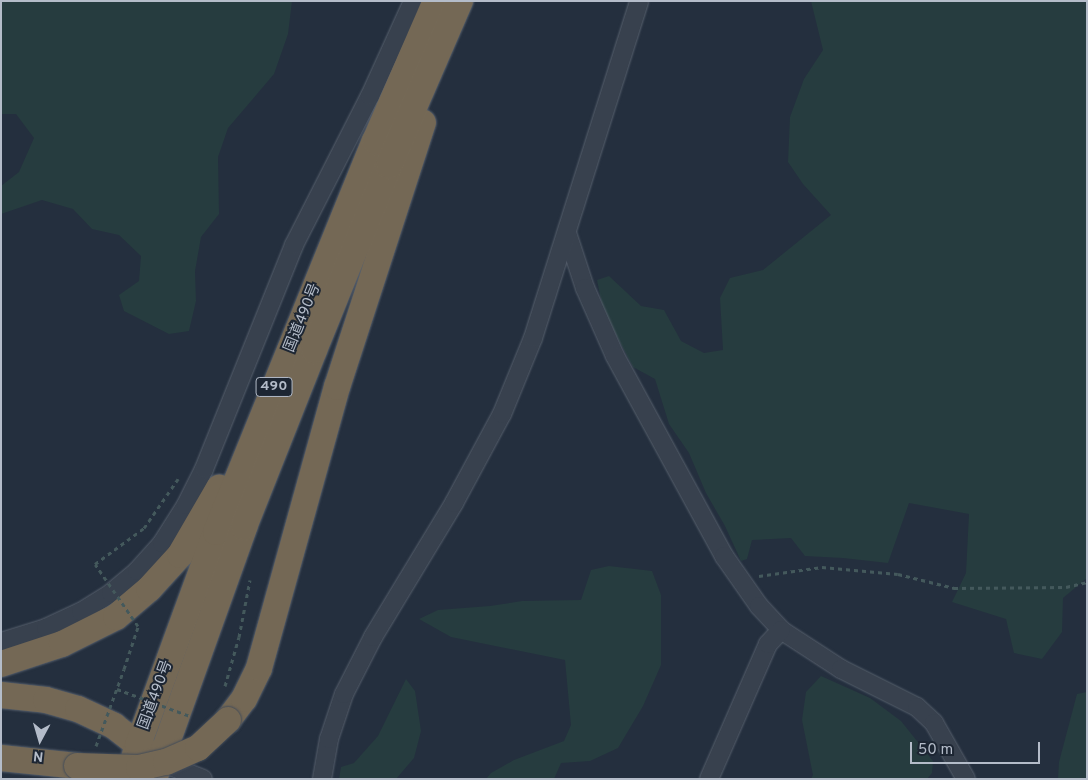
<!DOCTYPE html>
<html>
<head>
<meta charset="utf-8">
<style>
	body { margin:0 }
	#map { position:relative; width:1088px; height:780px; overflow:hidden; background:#242f3e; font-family:Overpass,"Noto Sans JP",sans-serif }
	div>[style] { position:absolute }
	.green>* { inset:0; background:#263c3f }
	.path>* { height:3px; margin-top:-1.5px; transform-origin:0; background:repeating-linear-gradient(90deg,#44595c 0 4px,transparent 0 8px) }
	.roads { filter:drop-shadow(0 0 1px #565f6c) drop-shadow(0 0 1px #565f6c) }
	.minor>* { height:18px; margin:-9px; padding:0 9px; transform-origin:9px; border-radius:9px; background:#38414e }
	.highway>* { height:26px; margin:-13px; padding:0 13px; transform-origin:13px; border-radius:13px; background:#746855 }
	.path-bridge>* { height:3px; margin-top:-1.5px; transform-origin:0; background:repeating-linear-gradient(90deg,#44595c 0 4px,transparent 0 8px) }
	.bridges { filter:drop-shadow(0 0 1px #434c59) drop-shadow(0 0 1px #434c59) }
	.highway-bridge>* { height:26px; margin:-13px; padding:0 13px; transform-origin:13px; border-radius:13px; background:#746855 }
	span { translate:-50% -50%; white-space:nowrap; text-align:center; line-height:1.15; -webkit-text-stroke:4px #1d2633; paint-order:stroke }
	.shield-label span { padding:1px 4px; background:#1d2633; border:1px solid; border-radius:4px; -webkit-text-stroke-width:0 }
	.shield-label { font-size:14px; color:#b4bcc9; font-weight:700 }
	.street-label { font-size:15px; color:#b4bcc9 }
	.frame { position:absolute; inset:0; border:2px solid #b4bcc9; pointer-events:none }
	.north { position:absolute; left:15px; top:715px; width:50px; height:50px; -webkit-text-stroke:4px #1d2633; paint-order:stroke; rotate:186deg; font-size:14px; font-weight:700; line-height:20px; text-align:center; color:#b4bcc9 }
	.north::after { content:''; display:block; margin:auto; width:18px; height:22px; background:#b4bcc9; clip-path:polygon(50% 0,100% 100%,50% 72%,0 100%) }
	.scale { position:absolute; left:910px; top:742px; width:130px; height:22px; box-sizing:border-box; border:2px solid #b4bcc9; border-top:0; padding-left:6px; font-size:15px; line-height:18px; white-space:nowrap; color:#b4bcc9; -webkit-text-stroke:4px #1d2633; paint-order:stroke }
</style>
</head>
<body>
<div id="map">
	<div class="green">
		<i style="clip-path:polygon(1px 1px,292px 1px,288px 34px,274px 74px,228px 128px,218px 157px,219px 214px,201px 237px,195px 271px,196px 301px,189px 331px,169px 334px,124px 311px,119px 295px,139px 281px,141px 256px,119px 235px,92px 229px,73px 209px,42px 200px,1px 214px,1px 186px,19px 172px,34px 138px,16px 114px,1px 114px)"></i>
		<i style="clip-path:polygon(811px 1px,1087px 1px,1087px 578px,1063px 598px,1062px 632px,1042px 659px,1014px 653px,1006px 619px,952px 602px,966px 573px,969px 514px,909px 503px,888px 563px,843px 558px,805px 556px,791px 538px,752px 540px,747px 559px,741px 561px,725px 526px,706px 493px,689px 453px,669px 424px,655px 379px,633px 367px,603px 310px,597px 280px,609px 276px,641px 306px,664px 310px,681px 341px,704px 353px,723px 350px,720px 298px,730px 278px,763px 270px,831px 215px,803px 184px,788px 162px,790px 117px,804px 79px,823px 50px)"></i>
		<i style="clip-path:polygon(609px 566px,652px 571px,661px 595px,661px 665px,643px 706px,618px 748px,590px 761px,561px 763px,554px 779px,486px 779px,491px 773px,514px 760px,564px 741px,571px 725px,565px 660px,451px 637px,419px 619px,438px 610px,490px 606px,522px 601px,581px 600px,591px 570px)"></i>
		<i style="clip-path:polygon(821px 676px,870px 698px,901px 721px,933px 761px,932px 773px,927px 779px,811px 779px,813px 775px,802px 720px,806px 692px)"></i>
		<i style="clip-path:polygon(406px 679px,415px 691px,421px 731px,414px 758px,396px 779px,339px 779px,341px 767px,354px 763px,378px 736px)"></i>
		<i style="clip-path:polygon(1087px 692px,1087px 779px,1058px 779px,1059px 762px,1077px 694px)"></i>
	</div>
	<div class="path">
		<i style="left:144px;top:528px;width:60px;rotate:-55.2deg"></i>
		<i style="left:759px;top:576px;width:64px;rotate:-8.1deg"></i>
		<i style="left:822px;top:567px;width:76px;rotate:5.3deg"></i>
		<i style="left:898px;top:574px;width:58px;rotate:14deg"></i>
		<i style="left:954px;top:588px;width:112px;rotate:-0.5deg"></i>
		<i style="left:1066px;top:587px;width:22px;rotate:-13deg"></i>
		<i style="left:124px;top:669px;width:44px;rotate:-71.6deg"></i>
		<i style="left:225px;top:686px;width:51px;rotate:-74.1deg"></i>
		<i style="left:239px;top:637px;width:58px;rotate:-79.1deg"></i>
	</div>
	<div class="roads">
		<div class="minor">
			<i style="left:567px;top:233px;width:58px;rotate:71.9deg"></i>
			<i style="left:585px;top:288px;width:74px;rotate:66.2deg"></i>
			<i style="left:615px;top:356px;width:228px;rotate:61.4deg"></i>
			<i style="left:724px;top:556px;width:61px;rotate:55deg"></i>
			<i style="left:759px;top:606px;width:33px;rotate:47deg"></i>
			<i style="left:781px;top:630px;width:72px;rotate:33deg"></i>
			<i style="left:841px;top:669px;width:85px;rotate:26.6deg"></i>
			<i style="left:917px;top:707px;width:23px;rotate:43deg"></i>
			<i style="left:934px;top:723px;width:64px;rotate:60.3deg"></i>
			<i style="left:1px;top:642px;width:47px;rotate:-17.3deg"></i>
			<i style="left:46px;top:628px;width:38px;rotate:-25deg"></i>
			<i style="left:81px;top:612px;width:36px;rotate:-32deg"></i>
			<i style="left:111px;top:593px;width:34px;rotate:-40deg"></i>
			<i style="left:137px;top:571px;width:38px;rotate:-48deg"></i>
			<i style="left:162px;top:543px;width:45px;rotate:-57.7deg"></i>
			<i style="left:186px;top:505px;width:40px;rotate:-63.4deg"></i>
			<i style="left:204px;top:469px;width:241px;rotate:-68.1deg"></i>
			<i style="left:294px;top:245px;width:167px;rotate:-63deg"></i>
			<i style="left:370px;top:96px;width:104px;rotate:-65.6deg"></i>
			<i style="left:160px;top:762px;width:46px;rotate:21.6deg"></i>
			<i style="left:322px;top:779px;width:41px;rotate:-80.1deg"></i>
			<i style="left:329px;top:739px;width:47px;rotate:-71.6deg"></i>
			<i style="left:344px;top:694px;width:64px;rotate:-63deg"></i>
			<i style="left:373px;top:637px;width:157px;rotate:-58.8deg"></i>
			<i style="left:454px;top:503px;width:101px;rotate:-61.7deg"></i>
			<i style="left:502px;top:414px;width:82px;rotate:-67.8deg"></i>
			<i style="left:533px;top:338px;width:353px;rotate:-72.5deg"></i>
			<i style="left:709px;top:779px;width:147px;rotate:-66.4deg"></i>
			<i style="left:768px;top:644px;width:19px;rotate:-47deg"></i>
		</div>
		<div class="highway">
			<i style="left:1px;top:664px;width:64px;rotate:-18.2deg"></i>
			<i style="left:62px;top:644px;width:60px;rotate:-26.6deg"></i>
			<i style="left:116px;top:617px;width:43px;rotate:-40.3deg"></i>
			<i style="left:149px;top:589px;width:46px;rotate:-47.6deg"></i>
			<i style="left:180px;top:555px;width:78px;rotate:-59.8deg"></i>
			<i style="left:1px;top:695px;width:45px;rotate:6.3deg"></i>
			<i style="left:46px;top:700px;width:33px;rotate:16deg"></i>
			<i style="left:78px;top:709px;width:40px;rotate:25deg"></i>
			<i style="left:114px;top:726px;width:46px;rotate:37.9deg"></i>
			<i style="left:228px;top:720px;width:26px;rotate:-53deg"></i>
			<i style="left:244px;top:699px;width:34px;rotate:-64deg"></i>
			<i style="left:259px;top:668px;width:292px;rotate:-74.5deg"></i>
			<i style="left:337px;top:387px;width:278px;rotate:-72deg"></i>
			<i style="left:1px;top:758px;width:76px;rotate:6deg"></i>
			<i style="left:128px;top:779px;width:35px;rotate:-74deg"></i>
			<i style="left:138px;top:745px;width:227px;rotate:-69.9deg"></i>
			<i style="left:216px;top:532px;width:422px;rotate:-67.9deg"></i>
			<i style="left:375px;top:141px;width:153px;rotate:-66.5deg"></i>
			<i style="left:154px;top:779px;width:268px;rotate:-70.3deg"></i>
			<i style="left:244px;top:527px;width:190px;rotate:-68.4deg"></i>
			<i style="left:314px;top:350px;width:200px;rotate:-67.9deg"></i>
			<i style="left:389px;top:165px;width:179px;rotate:-66.6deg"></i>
		</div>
	</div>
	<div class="path-bridge">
		<i style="left:138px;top:626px;width:75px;rotate:-124.7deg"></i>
		<i style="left:95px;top:564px;width:61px;rotate:-36.3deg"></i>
		<i style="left:117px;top:689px;width:78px;rotate:20.3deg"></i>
		<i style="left:96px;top:746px;width:82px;rotate:-70deg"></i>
	</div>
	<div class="bridges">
		<div class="highway-bridge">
			<i style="left:77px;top:766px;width:62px;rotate:1.8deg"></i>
			<i style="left:139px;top:768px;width:28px;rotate:-13deg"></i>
			<i style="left:166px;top:762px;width:35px;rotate:-24deg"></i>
			<i style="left:198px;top:748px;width:41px;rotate:-43deg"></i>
		</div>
	</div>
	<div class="shield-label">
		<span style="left:274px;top:387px">490</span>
	</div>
	<div class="street-label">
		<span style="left:303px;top:318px;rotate:-68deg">国道490号</span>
		<span style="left:156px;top:695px;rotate:-70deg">国道490号</span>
	</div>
	<div class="frame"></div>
	<div class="north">N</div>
	<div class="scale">50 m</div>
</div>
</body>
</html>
